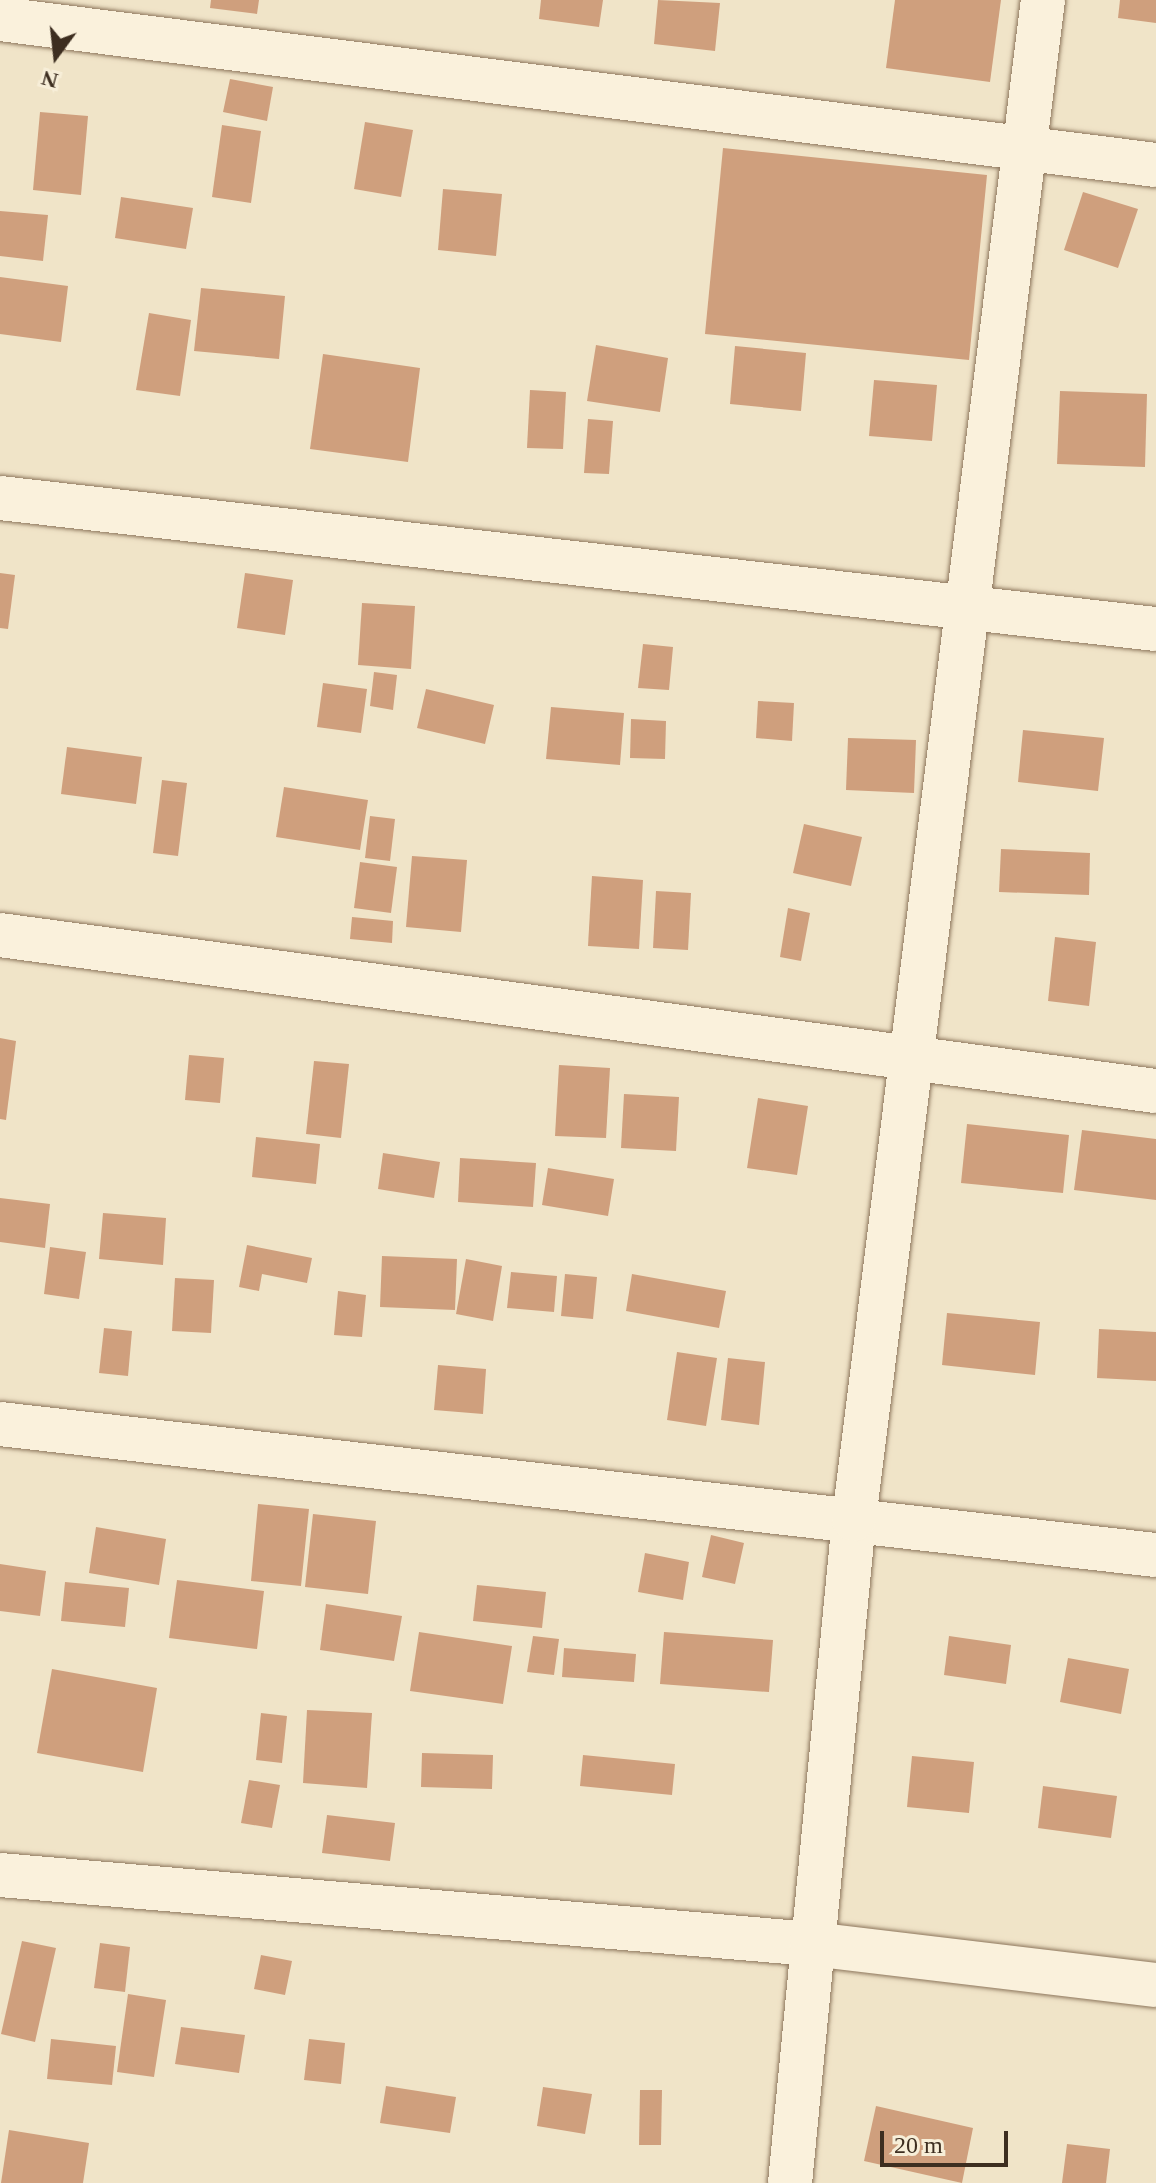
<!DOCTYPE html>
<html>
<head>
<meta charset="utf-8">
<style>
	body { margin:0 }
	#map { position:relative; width:1156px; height:2183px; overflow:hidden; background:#f0e4c8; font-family:Georgia,serif }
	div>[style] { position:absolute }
	.building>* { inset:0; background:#cf9f7d }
	.roads { filter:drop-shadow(0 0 2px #8d765c) drop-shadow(0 0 2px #8d765c) }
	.minor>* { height:44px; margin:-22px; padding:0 22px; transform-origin:22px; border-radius:22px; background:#faf1dc }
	span { translate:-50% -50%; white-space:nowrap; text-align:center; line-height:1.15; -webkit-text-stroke:8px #f7eed8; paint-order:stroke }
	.north { position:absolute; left:16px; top:16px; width:80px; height:80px; -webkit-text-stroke:6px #f7eed8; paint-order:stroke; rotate:195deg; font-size:22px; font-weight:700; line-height:32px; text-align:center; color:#3d2e20 }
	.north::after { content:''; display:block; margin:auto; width:28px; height:36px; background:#3d2e20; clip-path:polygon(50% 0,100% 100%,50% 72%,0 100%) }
	.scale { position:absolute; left:880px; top:2131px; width:128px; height:36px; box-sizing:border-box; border:4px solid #3d2e20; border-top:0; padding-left:10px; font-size:24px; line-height:28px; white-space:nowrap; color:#3d2e20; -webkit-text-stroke:6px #f7eed8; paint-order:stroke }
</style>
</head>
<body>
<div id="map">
	<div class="building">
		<i style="clip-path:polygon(211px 0,259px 0,257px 14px,210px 8px)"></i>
		<i style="clip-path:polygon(541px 0,603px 0,599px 27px,539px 19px)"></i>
		<i style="clip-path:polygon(658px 0,720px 3px,715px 51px,654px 44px)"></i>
		<i style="clip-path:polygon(895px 0,1001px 0,990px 82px,886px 68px)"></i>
		<i style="clip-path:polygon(1120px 0,1156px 0,1156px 23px,1118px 18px)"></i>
		<i style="clip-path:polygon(230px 79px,273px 87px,267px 121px,223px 112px)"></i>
		<i style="clip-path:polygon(40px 112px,88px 116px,81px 195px,33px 190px)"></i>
		<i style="clip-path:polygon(365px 122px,413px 130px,401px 197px,354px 189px)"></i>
		<i style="clip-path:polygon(222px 125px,261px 131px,251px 203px,212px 197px)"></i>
		<i style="clip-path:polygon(723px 148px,987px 175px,969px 360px,705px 334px)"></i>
		<i style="clip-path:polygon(443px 189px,502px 194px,496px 256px,438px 250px)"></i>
		<i style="clip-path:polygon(1083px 192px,1138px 209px,1118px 268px,1064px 250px)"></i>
		<i style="clip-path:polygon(121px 197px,193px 208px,186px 249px,115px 238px)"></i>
		<i style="clip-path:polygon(0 211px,48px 215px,43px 261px,0 256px)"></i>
		<i style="clip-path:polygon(0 277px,68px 286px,61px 342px,0 334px)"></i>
		<i style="clip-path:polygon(201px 288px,285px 296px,279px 359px,194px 351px)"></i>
		<i style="clip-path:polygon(149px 313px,191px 320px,180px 396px,136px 390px)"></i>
		<i style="clip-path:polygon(596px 345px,668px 358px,660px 412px,587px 401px)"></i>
		<i style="clip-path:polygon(735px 346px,806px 353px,801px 411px,730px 404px)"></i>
		<i style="clip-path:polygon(323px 354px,420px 368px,408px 462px,310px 449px)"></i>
		<i style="clip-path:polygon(874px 380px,937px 385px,932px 441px,869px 436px)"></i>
		<i style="clip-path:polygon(530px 390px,566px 392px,563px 449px,527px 448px)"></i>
		<i style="clip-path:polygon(1060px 391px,1147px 394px,1145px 467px,1057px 464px)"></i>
		<i style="clip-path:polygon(588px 419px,613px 421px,609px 474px,584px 473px)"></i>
		<i style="clip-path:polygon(0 573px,15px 575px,8px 629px,0 628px)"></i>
		<i style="clip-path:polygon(245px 573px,293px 580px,285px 635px,237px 628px)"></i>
		<i style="clip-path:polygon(362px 603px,415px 606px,411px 669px,358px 665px)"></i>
		<i style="clip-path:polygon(643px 644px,673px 647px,669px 690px,638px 688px)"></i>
		<i style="clip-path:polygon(374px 672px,397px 675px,393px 710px,370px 706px)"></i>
		<i style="clip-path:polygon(323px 683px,367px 689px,361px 733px,317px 727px)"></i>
		<i style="clip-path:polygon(426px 689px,494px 705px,485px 744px,417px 728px)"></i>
		<i style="clip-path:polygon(758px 701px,794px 703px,792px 741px,756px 738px)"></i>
		<i style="clip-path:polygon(551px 707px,624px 713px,620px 765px,546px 759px)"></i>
		<i style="clip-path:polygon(631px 719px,666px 721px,665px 759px,630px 758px)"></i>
		<i style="clip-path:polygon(1023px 730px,1104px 738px,1098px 791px,1018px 782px)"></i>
		<i style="clip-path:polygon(848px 738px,916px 740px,914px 793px,846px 790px)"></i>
		<i style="clip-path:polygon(67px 747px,142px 757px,136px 804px,61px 794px)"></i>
		<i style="clip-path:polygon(162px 780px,187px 783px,178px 856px,153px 853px)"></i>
		<i style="clip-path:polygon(284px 787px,368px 800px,360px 850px,276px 837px)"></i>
		<i style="clip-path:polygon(370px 816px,395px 819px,390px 861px,365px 858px)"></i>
		<i style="clip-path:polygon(804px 824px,862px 837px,851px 886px,793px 873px)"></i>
		<i style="clip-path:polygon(1001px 849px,1090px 853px,1089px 895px,999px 892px)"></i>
		<i style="clip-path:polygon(412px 856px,467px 860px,461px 932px,406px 927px)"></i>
		<i style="clip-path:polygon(360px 862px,397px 867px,391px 913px,354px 908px)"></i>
		<i style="clip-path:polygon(592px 876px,643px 880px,639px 949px,588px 946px)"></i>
		<i style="clip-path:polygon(656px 891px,691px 893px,688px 950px,653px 948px)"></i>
		<i style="clip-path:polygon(788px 908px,810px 913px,801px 961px,780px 957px)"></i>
		<i style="clip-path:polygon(352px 917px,393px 921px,392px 943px,350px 939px)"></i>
		<i style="clip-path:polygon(1055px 937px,1096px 942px,1089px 1006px,1048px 1001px)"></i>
		<i style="clip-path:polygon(0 1038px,16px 1041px,6px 1120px,0 1119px)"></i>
		<i style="clip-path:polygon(189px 1055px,224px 1058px,220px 1103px,185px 1100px)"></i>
		<i style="clip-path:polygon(314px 1061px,349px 1064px,341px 1138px,306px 1134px)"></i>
		<i style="clip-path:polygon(559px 1065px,610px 1068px,606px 1138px,555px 1136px)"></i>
		<i style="clip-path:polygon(624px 1094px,679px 1097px,676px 1151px,621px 1148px)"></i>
		<i style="clip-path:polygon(758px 1098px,808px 1106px,797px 1175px,747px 1168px)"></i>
		<i style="clip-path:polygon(967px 1124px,1069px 1135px,1063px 1193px,961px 1183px)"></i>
		<i style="clip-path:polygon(1082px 1130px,1156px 1139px,1156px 1200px,1074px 1190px)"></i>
		<i style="clip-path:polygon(256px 1137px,320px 1144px,316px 1184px,252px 1177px)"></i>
		<i style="clip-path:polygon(383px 1153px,440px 1162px,434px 1198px,378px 1189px)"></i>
		<i style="clip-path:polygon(460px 1158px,536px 1163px,533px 1207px,458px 1202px)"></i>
		<i style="clip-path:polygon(548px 1168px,614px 1179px,608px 1216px,542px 1205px)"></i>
		<i style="clip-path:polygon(0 1198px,50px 1204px,45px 1248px,0 1242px)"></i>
		<i style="clip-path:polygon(103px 1213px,166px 1218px,163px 1265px,99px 1259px)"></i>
		<i style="clip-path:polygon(247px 1245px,312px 1258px,307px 1283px,262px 1274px,259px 1291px,239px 1287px)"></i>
		<i style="clip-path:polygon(50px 1247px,86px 1252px,79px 1299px,44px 1294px)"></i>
		<i style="clip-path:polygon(382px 1256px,457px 1259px,455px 1310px,380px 1307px)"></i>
		<i style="clip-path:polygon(466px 1259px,502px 1266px,493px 1321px,456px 1314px)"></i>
		<i style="clip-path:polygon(511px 1272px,557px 1276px,554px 1312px,507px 1308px)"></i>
		<i style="clip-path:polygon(565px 1274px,597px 1277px,593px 1319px,561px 1316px)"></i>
		<i style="clip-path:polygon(632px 1274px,726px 1291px,719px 1328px,626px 1311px)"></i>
		<i style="clip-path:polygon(175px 1278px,214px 1280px,211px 1333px,172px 1331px)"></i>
		<i style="clip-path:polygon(338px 1291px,366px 1295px,362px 1337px,334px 1335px)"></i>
		<i style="clip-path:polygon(947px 1313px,1040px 1322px,1035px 1375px,942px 1365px)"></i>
		<i style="clip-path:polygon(104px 1328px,132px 1331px,128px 1376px,99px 1373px)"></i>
		<i style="clip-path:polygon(1099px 1329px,1156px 1332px,1156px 1381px,1097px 1378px)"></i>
		<i style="clip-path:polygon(677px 1352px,717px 1358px,706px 1426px,667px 1420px)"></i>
		<i style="clip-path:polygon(728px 1358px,765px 1362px,759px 1425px,721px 1420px)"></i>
		<i style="clip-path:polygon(438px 1365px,486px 1369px,483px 1414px,434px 1410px)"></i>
		<i style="clip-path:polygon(258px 1504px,309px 1509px,301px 1586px,251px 1581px)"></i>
		<i style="clip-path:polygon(313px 1514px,376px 1521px,368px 1594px,305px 1587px)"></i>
		<i style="clip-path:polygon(96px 1527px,166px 1539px,159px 1585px,89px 1573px)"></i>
		<i style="clip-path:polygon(711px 1535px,744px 1543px,735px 1584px,702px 1577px)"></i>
		<i style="clip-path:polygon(645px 1553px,689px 1562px,683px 1600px,638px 1592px)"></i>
		<i style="clip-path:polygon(0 1564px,46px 1571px,40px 1616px,0 1611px)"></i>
		<i style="clip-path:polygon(177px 1580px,264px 1591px,257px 1649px,169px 1638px)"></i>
		<i style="clip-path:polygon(65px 1582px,129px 1588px,125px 1627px,61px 1621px)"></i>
		<i style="clip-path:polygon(477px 1585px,546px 1592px,542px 1628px,473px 1621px)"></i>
		<i style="clip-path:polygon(326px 1604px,402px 1616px,394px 1661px,320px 1650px)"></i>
		<i style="clip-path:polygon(419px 1632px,512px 1646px,503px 1704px,410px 1691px)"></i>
		<i style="clip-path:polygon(664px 1632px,773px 1640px,769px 1692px,660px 1684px)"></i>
		<i style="clip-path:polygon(533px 1636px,559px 1639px,554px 1675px,527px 1672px)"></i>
		<i style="clip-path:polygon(949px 1636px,1011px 1645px,1006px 1684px,944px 1675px)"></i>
		<i style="clip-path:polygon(564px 1648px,636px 1654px,634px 1682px,562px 1677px)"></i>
		<i style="clip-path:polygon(1068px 1658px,1129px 1669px,1121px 1714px,1060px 1702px)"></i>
		<i style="clip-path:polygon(52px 1669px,157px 1688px,143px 1772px,37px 1753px)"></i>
		<i style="clip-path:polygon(307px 1710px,372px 1713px,367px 1788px,303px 1783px)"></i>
		<i style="clip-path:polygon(261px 1713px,287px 1716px,282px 1763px,256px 1760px)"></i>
		<i style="clip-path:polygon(422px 1753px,493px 1755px,492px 1789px,421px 1787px)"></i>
		<i style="clip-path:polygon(583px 1755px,675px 1764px,672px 1795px,580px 1786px)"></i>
		<i style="clip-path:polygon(912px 1756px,974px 1762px,969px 1813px,907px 1807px)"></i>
		<i style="clip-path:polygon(249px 1780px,280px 1785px,272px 1828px,241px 1823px)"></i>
		<i style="clip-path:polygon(1043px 1786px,1117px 1796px,1111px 1838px,1038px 1828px)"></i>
		<i style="clip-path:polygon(327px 1815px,395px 1823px,390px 1861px,322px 1853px)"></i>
		<i style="clip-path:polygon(22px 1941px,56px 1948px,35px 2042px,1px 2034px)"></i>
		<i style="clip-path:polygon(100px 1943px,130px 1947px,125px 1992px,94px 1988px)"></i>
		<i style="clip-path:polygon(261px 1955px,292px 1961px,285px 1995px,254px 1989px)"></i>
		<i style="clip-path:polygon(128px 1994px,166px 2000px,154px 2077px,117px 2072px)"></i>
		<i style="clip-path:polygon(181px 2027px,245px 2035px,239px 2073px,175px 2064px)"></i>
		<i style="clip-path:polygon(51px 2039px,116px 2046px,112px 2085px,47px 2079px)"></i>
		<i style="clip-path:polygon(309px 2039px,345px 2043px,341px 2084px,304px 2080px)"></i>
		<i style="clip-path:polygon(386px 2086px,456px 2097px,450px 2133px,380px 2123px)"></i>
		<i style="clip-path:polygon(543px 2087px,592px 2094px,585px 2134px,537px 2126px)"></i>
		<i style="clip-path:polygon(640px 2090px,662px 2090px,661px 2145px,639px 2145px)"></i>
		<i style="clip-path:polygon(876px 2106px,973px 2128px,962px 2183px,864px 2161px)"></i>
		<i style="clip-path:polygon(9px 2130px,89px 2143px,83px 2183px,1px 2183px)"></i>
		<i style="clip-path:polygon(1067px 2144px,1110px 2149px,1106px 2183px,1062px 2183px)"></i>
	</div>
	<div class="roads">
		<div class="minor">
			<i style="left:0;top:19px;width:1165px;rotate:7.2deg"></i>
			<i style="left:0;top:498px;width:1163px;rotate:6.47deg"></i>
			<i style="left:0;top:935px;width:1166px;rotate:7.69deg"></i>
			<i style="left:0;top:1424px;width:1163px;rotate:6.47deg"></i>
			<i style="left:0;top:1875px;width:815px;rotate:4.86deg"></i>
			<i style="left:812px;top:1944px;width:346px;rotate:6.8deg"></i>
			<i style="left:790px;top:2183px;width:667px;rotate:-84.49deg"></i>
			<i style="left:854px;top:1519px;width:1531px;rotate:-82.91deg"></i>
		</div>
	</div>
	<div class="north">N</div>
	<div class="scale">20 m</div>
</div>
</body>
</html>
